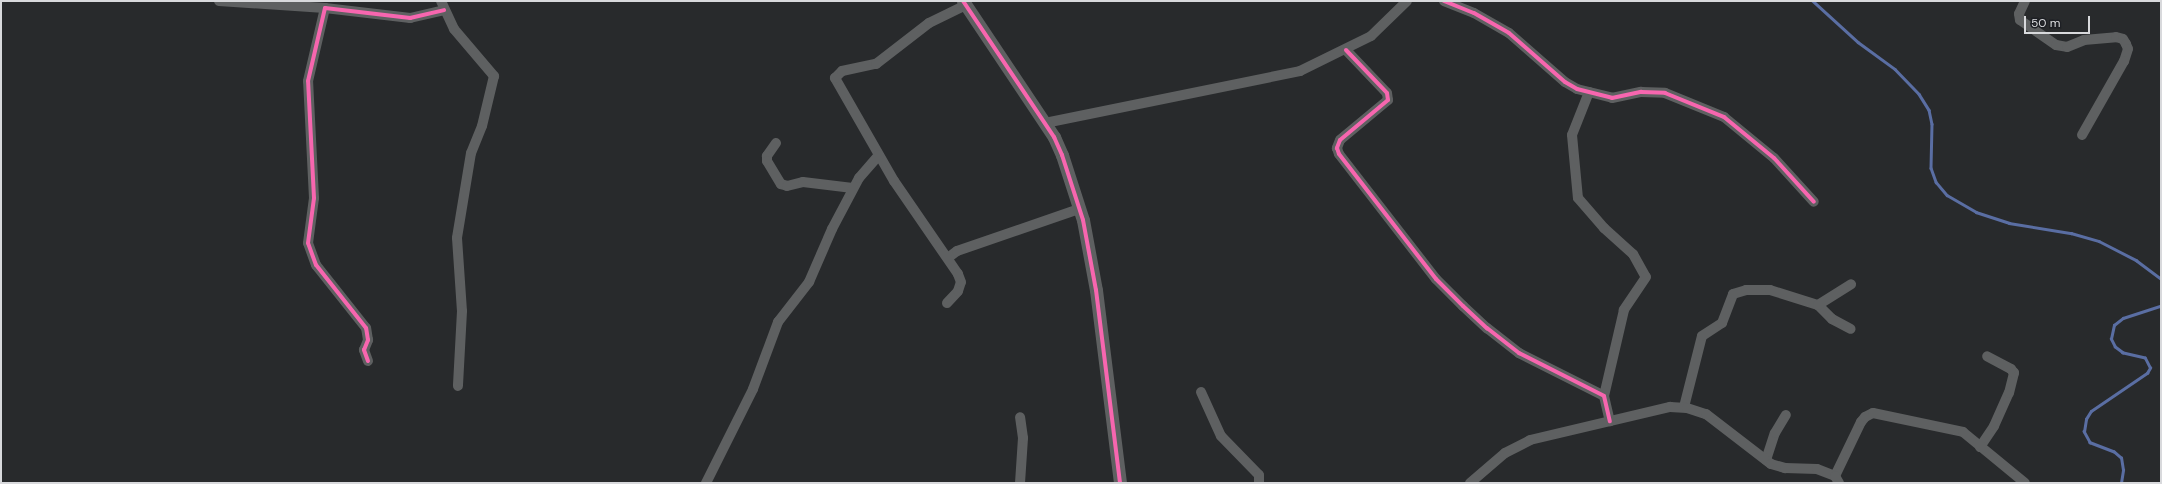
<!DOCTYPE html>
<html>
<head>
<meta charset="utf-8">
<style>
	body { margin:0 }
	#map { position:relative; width:2162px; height:484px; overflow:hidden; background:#282a2c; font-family:"DM Sans",sans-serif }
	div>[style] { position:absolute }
	.stream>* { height:2.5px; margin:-1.25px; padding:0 1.25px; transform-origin:1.25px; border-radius:1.25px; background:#5a6ea3 }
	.minor>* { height:10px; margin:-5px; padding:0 5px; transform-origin:5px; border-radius:5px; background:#5e6061 }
	.tertiary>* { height:13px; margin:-6.5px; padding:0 6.5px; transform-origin:6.5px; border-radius:6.5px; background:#5e6061 }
	.cycleway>* { height:4px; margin:-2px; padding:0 2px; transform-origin:2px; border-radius:2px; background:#f766af }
	span { translate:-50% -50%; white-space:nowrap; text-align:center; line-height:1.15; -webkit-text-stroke:4px #1d1f24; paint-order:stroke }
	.frame { position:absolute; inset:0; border:2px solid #d8d9dc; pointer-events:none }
	.scale { position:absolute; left:2024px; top:16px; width:66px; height:18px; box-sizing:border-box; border:2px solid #d8d9dc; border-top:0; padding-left:5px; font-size:12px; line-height:14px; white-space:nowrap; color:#d8d9dc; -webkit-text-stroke:3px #1d1f24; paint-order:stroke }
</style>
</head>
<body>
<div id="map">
	<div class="stream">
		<i style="left:1659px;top:1px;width:46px"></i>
		<i style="left:1813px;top:1px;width:61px;rotate:42.3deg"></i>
		<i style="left:1858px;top:42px;width:46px;rotate:36.1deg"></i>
		<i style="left:1895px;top:69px;width:35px;rotate:46deg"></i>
		<i style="left:1919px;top:94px;width:19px;rotate:58deg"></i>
		<i style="left:1929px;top:110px;width:14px;rotate:78deg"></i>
		<i style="left:1932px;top:124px;width:44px;rotate:91.3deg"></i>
		<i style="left:1931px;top:168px;width:15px;rotate:70deg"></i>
		<i style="left:1936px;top:182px;width:17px;rotate:50deg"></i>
		<i style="left:1947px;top:195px;width:34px;rotate:30deg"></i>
		<i style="left:1976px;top:212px;width:35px;rotate:18deg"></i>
		<i style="left:2009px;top:223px;width:63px;rotate:9.2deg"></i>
		<i style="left:2071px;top:233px;width:29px;rotate:16deg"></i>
		<i style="left:2099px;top:241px;width:42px;rotate:27.2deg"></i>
		<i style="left:2136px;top:260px;width:31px;rotate:37deg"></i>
		<i style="left:2121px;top:483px;width:13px;rotate:-81deg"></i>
		<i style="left:2123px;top:470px;width:12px;rotate:-99deg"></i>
		<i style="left:2121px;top:458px;width:9px;rotate:-139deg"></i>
		<i style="left:2114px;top:452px;width:26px;rotate:-159deg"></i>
		<i style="left:2090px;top:443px;width:13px;rotate:-119deg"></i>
		<i style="left:2084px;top:432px;width:13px;rotate:-81deg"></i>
		<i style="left:2086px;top:419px;width:9px;rotate:-58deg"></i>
		<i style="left:2091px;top:411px;width:68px;rotate:-34.2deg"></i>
		<i style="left:2147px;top:373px;width:6px;rotate:-59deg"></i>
		<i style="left:2150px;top:368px;width:11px;rotate:-117deg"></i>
		<i style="left:2145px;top:358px;width:23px;rotate:-167deg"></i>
		<i style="left:2123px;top:353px;width:10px;rotate:-143deg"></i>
		<i style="left:2115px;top:347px;width:9px;rotate:-117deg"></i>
		<i style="left:2111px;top:339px;width:14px;rotate:-78deg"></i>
		<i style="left:2114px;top:325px;width:11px;rotate:-38deg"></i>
		<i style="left:2123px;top:318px;width:40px;rotate:-18deg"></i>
	</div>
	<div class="minor">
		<i style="left:219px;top:1px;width:106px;rotate:3.8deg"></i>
		<i style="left:441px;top:1px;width:31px;rotate:65deg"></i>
		<i style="left:454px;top:29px;width:62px;rotate:49.6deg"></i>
		<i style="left:494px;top:76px;width:51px;rotate:103.5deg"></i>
		<i style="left:482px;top:126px;width:29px;rotate:112deg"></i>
		<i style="left:471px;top:153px;width:86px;rotate:99.4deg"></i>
		<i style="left:457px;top:238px;width:73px;rotate:86.1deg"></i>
		<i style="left:462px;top:311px;width:75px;rotate:93.1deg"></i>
		<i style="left:1444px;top:1px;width:32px;rotate:22deg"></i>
		<i style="left:1474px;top:13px;width:40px;rotate:29.7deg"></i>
		<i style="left:1509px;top:33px;width:74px;rotate:41.2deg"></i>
		<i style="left:1565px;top:82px;width:14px;rotate:30deg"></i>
		<i style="left:1577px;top:89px;width:36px;rotate:14deg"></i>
		<i style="left:1612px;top:98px;width:30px;rotate:-12deg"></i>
		<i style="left:1641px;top:92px;width:24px;rotate:2deg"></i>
		<i style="left:1665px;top:93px;width:64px;rotate:22.1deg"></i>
		<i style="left:1724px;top:117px;width:65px;rotate:39.4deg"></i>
		<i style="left:1774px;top:158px;width:59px;rotate:47.7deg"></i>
		<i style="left:2025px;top:1px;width:14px;rotate:115deg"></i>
		<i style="left:2019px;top:14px;width:6px;rotate:81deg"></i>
		<i style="left:2020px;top:20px;width:44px;rotate:34.8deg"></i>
		<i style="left:2056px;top:45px;width:11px;rotate:10deg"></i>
		<i style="left:2067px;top:47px;width:18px;rotate:-22deg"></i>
		<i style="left:2084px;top:40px;width:32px;rotate:-5deg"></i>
		<i style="left:2116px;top:37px;width:7px;rotate:16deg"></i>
		<i style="left:2123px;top:39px;width:6px;rotate:59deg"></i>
		<i style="left:2126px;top:44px;width:5px;rotate:68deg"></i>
		<i style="left:2128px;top:49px;width:13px;rotate:108deg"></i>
		<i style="left:2124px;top:61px;width:85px;rotate:119.6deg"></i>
		<i style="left:1346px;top:50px;width:59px;rotate:46.4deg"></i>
		<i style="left:1387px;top:93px;width:7px;rotate:82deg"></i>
		<i style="left:1388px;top:100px;width:62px;rotate:140.2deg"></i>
		<i style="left:1340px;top:140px;width:9px;rotate:111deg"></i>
		<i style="left:1337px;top:148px;width:6px;rotate:72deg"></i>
		<i style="left:1339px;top:154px;width:158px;rotate:52.2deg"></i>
		<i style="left:1436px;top:279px;width:38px;rotate:45deg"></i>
		<i style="left:1463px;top:306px;width:33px;rotate:43deg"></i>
		<i style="left:1487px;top:328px;width:41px;rotate:38deg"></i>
		<i style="left:1519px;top:353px;width:95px;rotate:26.8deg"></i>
		<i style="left:1604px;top:396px;width:26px;rotate:77deg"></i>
		<i style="left:1589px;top:92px;width:46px;rotate:111.6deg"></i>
		<i style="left:1572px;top:135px;width:63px;rotate:84.6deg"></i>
		<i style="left:1578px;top:198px;width:40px;rotate:49deg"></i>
		<i style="left:1604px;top:228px;width:39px;rotate:42deg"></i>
		<i style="left:1633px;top:254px;width:26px;rotate:61deg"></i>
		<i style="left:1646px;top:277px;width:40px;rotate:124deg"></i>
		<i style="left:1624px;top:310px;width:88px;rotate:103.1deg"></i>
		<i style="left:1045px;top:123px;width:260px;rotate:-11.5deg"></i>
		<i style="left:1300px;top:71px;width:79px;rotate:-26.2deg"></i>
		<i style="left:1371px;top:36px;width:50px;rotate:-44.2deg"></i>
		<i style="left:776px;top:143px;width:16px;rotate:125deg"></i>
		<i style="left:767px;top:156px;width:5px;rotate:90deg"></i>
		<i style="left:767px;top:161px;width:27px;rotate:59deg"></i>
		<i style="left:781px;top:184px;width:6px;rotate:18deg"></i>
		<i style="left:787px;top:186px;width:16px;rotate:-14deg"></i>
		<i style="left:803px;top:182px;width:50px;rotate:6.8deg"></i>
		<i style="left:949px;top:257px;width:10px;rotate:-37deg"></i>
		<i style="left:957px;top:251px;width:129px;rotate:-19deg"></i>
		<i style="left:947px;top:303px;width:16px;rotate:-47deg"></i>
		<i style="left:958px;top:291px;width:9px;rotate:-72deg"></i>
		<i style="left:961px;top:282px;width:9px;rotate:-111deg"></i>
		<i style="left:958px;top:274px;width:113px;rotate:-124.5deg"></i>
		<i style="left:894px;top:181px;width:119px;rotate:-119.8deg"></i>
		<i style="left:835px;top:78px;width:10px;rotate:-45deg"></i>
		<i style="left:842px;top:71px;width:35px;rotate:-12deg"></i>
		<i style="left:876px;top:64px;width:67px;rotate:-37.7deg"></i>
		<i style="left:929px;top:23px;width:41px;rotate:-25.9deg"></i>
		<i style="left:1818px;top:305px;width:20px;rotate:45deg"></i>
		<i style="left:1832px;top:319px;width:21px;rotate:28deg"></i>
		<i style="left:368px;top:361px;width:12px;rotate:-110deg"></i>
		<i style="left:364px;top:350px;width:11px;rotate:-68deg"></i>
		<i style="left:368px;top:340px;width:12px;rotate:-99deg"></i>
		<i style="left:366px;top:328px;width:80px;rotate:-128.4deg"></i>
		<i style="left:316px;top:265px;width:23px;rotate:-110deg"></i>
		<i style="left:308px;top:243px;width:45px;rotate:-82.4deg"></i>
		<i style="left:314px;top:198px;width:117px;rotate:-92.9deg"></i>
		<i style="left:308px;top:81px;width:75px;rotate:-76.9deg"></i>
		<i style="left:325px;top:8px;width:86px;rotate:6.7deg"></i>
		<i style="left:410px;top:18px;width:35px;rotate:-13deg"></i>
		<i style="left:1201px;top:392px;width:48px;rotate:65.6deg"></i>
		<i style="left:1221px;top:436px;width:54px;rotate:45.7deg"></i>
		<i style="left:1259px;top:475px;width:8px;rotate:90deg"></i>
		<i style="left:1684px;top:407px;width:73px;rotate:-75.8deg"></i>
		<i style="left:1702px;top:336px;width:24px;rotate:-33deg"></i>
		<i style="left:1722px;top:323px;width:31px;rotate:-69deg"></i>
		<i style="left:1733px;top:294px;width:14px;rotate:-17deg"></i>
		<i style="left:1746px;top:290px;width:24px"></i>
		<i style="left:1770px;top:290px;width:50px;rotate:17.4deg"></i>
		<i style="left:1818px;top:305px;width:39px;rotate:-32deg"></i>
		<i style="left:1980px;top:447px;width:25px;rotate:-56deg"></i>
		<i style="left:1994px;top:426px;width:36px;rotate:-66deg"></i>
		<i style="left:2009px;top:393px;width:21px;rotate:-76deg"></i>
		<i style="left:2014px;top:373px;width:5px;rotate:-127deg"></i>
		<i style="left:2011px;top:369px;width:27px;rotate:-152deg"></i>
		<i style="left:1766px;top:460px;width:28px;rotate:-72deg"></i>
		<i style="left:1775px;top:433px;width:21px;rotate:-59deg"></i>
		<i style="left:1835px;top:476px;width:60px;rotate:-64.3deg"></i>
		<i style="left:1861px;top:422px;width:6px;rotate:-51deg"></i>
		<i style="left:1865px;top:417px;width:9px;rotate:-27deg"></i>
		<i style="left:1873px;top:413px;width:92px;rotate:11.9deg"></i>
		<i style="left:1963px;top:432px;width:80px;rotate:39.4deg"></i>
		<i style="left:706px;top:483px;width:105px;rotate:-63.4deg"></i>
		<i style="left:753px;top:389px;width:72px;rotate:-69.5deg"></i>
		<i style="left:778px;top:322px;width:51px;rotate:-52.2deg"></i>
		<i style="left:809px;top:282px;width:58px;rotate:-66.5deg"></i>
		<i style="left:832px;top:229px;width:58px;rotate:-62.1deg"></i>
		<i style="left:859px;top:178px;width:30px;rotate:-49deg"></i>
		<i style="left:1020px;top:483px;width:45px;rotate:-86.2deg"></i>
		<i style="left:1023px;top:438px;width:21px;rotate:-98deg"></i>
		<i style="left:1470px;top:483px;width:46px;rotate:-40.6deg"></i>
		<i style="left:1505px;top:453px;width:28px;rotate:-27deg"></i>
		<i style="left:1530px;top:440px;width:144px;rotate:-13.3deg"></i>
		<i style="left:1670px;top:407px;width:17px;rotate:3deg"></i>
		<i style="left:1687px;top:408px;width:20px;rotate:18deg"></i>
		<i style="left:1706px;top:414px;width:82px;rotate:37.6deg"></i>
		<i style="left:1771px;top:464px;width:15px;rotate:16deg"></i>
		<i style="left:1785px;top:468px;width:32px;rotate:2deg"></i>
		<i style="left:1817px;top:469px;width:19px;rotate:21deg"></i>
		<i style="left:1835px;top:476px;width:8px;rotate:60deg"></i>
	</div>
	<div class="tertiary">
		<i style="left:963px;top:1px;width:164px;rotate:56.2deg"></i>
		<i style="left:1054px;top:137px;width:20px;rotate:66deg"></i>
		<i style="left:1062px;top:155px;width:68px;rotate:72.1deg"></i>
		<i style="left:1083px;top:220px;width:71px;rotate:79.5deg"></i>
		<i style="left:1096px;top:290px;width:194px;rotate:82.9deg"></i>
	</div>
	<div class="cycleway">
		<i style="left:963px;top:1px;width:164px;rotate:56.2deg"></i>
		<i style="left:1054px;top:137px;width:20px;rotate:66deg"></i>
		<i style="left:1062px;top:155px;width:68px;rotate:72.1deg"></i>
		<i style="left:1083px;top:220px;width:71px;rotate:79.5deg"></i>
		<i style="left:1096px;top:290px;width:194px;rotate:82.9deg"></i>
		<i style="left:1444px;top:1px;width:32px;rotate:22deg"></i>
		<i style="left:1474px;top:13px;width:40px;rotate:29.7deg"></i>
		<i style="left:1509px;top:33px;width:74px;rotate:41.2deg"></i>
		<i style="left:1565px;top:82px;width:14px;rotate:30deg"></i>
		<i style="left:1577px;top:89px;width:36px;rotate:14deg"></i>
		<i style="left:1612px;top:98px;width:30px;rotate:-12deg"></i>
		<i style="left:1641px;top:92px;width:24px;rotate:2deg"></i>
		<i style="left:1665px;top:93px;width:64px;rotate:22.1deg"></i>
		<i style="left:1724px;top:117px;width:65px;rotate:39.4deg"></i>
		<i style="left:1774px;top:158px;width:59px;rotate:47.7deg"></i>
		<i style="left:1346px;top:50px;width:59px;rotate:46.4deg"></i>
		<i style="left:1387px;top:93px;width:7px;rotate:82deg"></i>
		<i style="left:1388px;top:100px;width:62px;rotate:140.2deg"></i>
		<i style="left:1340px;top:140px;width:9px;rotate:111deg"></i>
		<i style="left:1337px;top:148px;width:6px;rotate:72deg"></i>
		<i style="left:1339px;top:154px;width:158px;rotate:52.2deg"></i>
		<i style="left:1436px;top:279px;width:38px;rotate:45deg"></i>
		<i style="left:1463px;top:306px;width:33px;rotate:43deg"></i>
		<i style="left:1487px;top:328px;width:41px;rotate:38deg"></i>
		<i style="left:1519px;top:353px;width:95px;rotate:26.8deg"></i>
		<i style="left:1604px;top:396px;width:26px;rotate:77deg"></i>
		<i style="left:368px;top:361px;width:12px;rotate:-110deg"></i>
		<i style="left:364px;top:350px;width:11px;rotate:-68deg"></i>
		<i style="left:368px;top:340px;width:12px;rotate:-99deg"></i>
		<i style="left:366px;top:328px;width:80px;rotate:-128.4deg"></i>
		<i style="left:316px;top:265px;width:23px;rotate:-110deg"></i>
		<i style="left:308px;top:243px;width:45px;rotate:-82.4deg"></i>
		<i style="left:314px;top:198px;width:117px;rotate:-92.9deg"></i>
		<i style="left:308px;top:81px;width:75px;rotate:-76.9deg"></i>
		<i style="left:325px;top:8px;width:86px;rotate:6.7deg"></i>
		<i style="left:410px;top:18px;width:35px;rotate:-13deg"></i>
	</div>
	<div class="frame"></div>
	<div class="scale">50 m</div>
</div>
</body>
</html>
